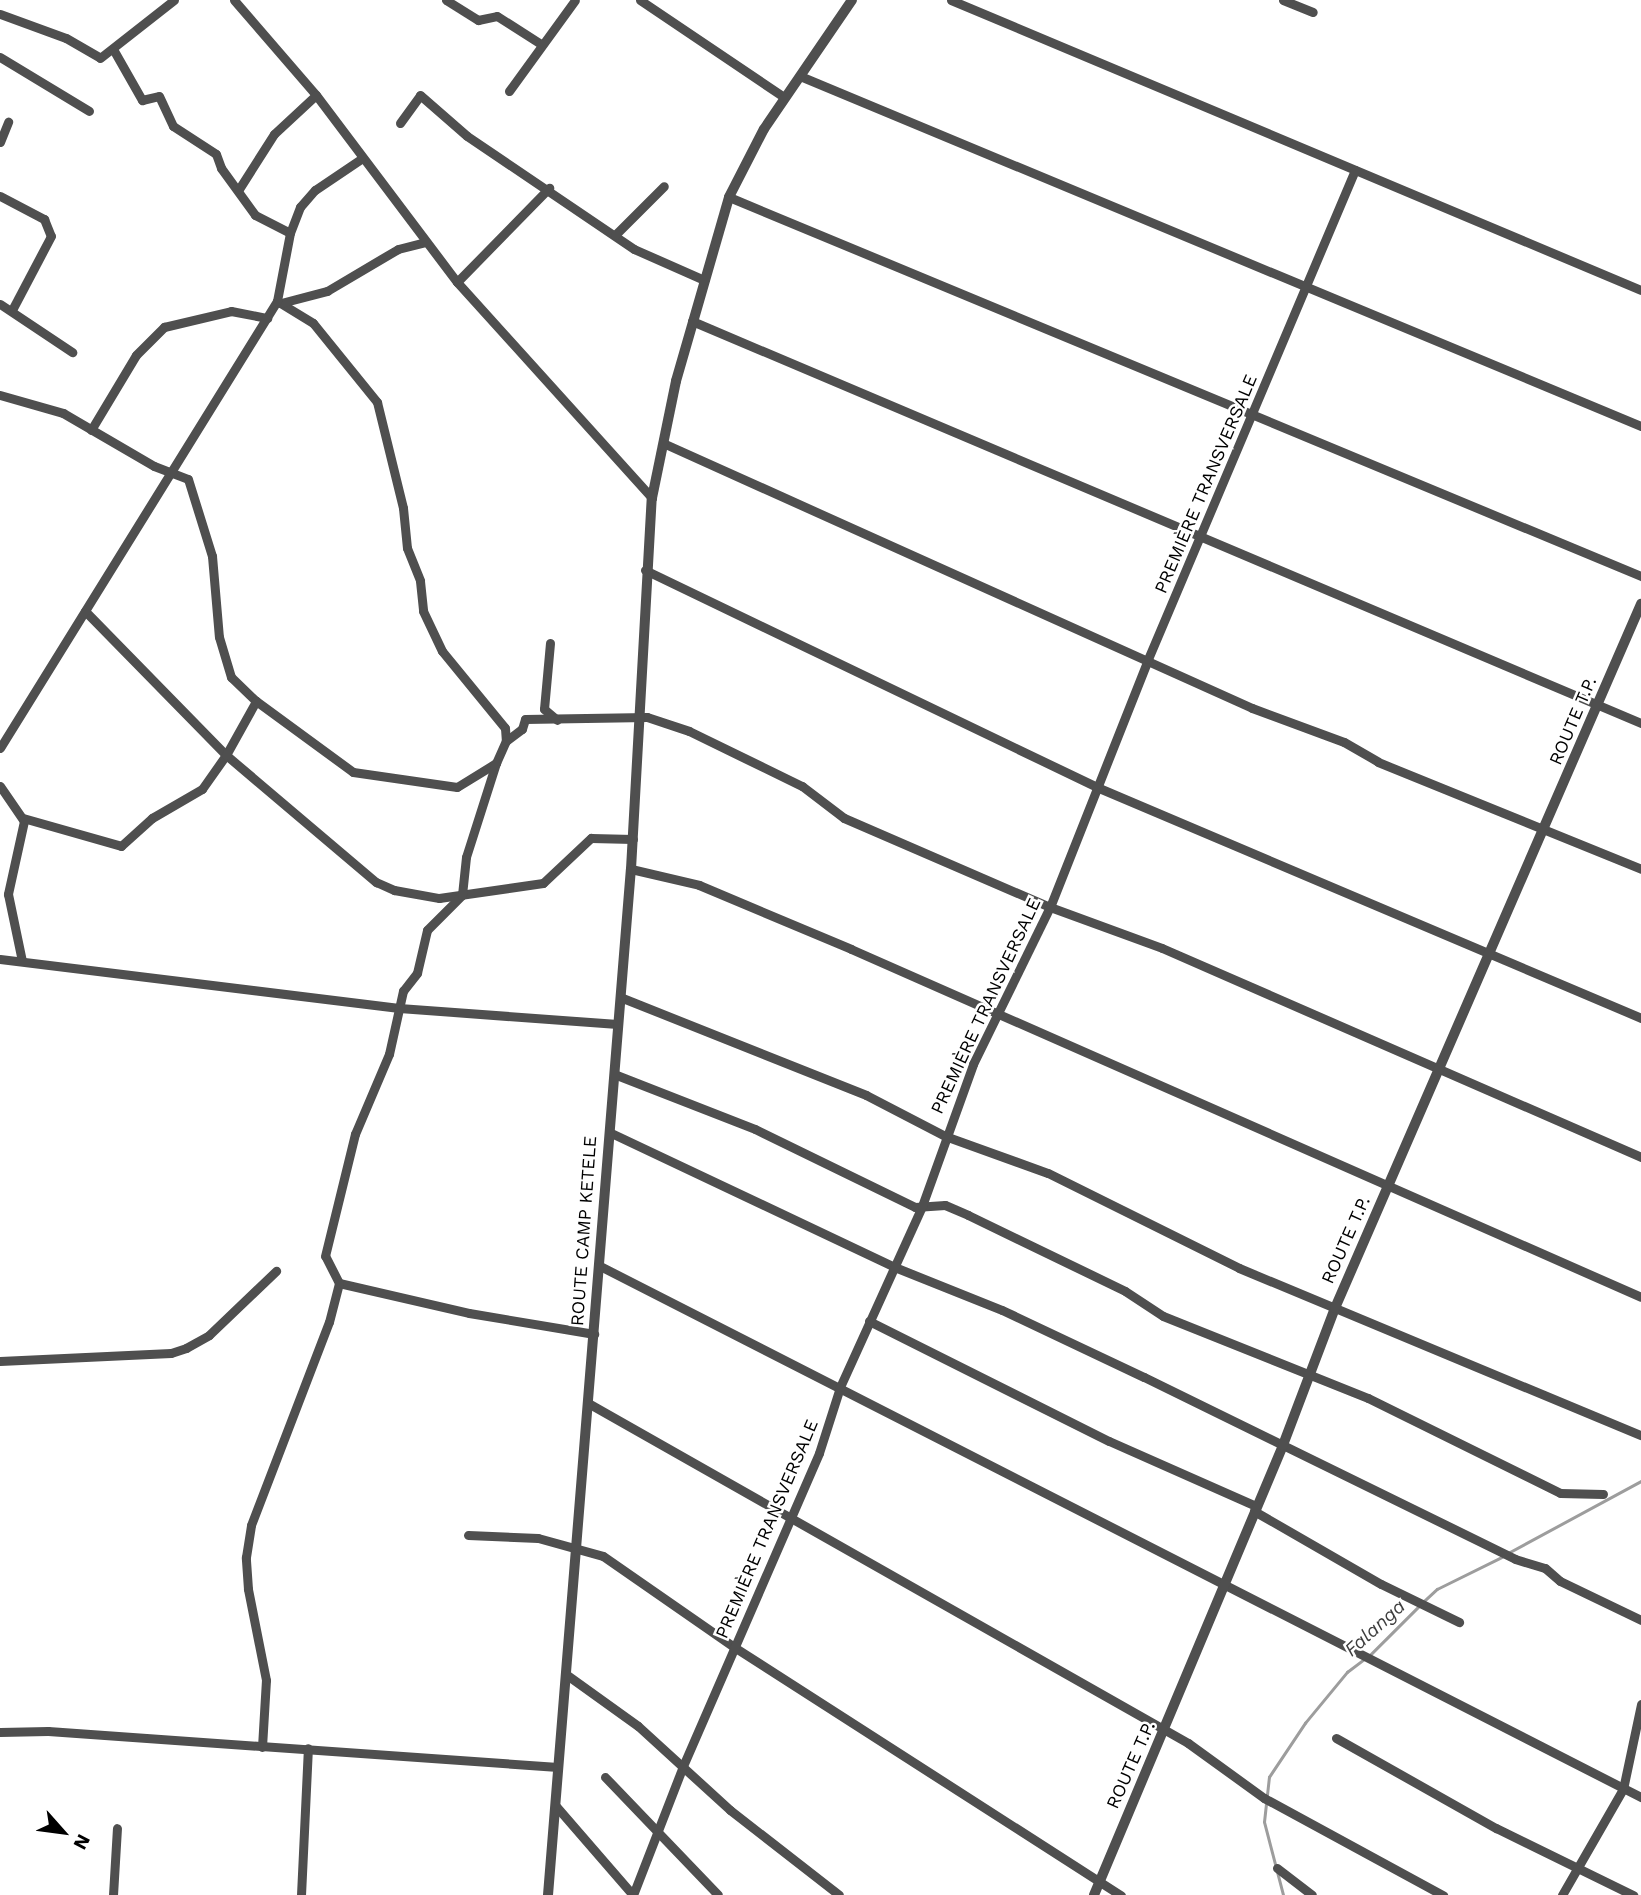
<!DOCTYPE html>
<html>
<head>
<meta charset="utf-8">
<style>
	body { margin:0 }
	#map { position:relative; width:1641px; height:1895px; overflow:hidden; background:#fff; font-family:"Work Sans",sans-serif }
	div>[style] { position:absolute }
	.stream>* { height:2.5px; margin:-1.25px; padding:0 1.25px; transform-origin:1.25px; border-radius:1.25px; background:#9d9d9d }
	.minor>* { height:9px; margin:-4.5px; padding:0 4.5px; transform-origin:4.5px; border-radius:4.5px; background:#4f4f4f }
	.tertiary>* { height:10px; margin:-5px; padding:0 5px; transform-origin:5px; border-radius:5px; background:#4f4f4f }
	span { translate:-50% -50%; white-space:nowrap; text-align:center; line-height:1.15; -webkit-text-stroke:5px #fff; paint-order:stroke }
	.street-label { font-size:18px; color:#000 }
	.water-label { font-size:19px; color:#3e3e3e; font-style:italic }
	.north { position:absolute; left:28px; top:1797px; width:70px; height:70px; -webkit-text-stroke:5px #fff; paint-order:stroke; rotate:118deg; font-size:19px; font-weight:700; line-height:28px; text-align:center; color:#000 }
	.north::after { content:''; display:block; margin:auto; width:24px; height:32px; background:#000; clip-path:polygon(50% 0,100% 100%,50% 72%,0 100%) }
</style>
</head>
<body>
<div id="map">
	<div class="stream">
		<i style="left:1508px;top:1553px;width:151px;rotate:-28.4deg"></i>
		<i style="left:1423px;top:1602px;width:19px;rotate:-43deg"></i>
		<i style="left:1437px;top:1589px;width:72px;rotate:-26.2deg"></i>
		<i style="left:1369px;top:1656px;width:71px;rotate:-45deg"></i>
		<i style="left:1283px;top:1895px;width:75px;rotate:-104.6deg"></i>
		<i style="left:1264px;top:1822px;width:45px;rotate:-83.7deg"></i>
		<i style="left:1269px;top:1777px;width:65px;rotate:-56.3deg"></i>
		<i style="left:1305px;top:1723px;width:66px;rotate:-50.5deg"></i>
		<i style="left:1347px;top:1672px;width:20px;rotate:-37deg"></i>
	</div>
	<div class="minor">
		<i style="left:234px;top:0;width:125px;rotate:49.2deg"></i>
		<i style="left:316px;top:95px;width:234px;rotate:53deg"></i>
		<i style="left:457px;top:282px;width:291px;rotate:47.9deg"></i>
		<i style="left:446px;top:0;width:38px;rotate:32deg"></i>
		<i style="left:478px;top:20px;width:19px;rotate:-12deg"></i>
		<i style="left:497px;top:16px;width:52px;rotate:32.5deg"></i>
		<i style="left:640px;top:0;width:174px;rotate:34deg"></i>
		<i style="left:951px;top:0;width:748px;rotate:22.8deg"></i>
		<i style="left:1283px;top:0;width:32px;rotate:22deg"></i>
		<i style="left:0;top:14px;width:70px;rotate:20deg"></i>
		<i style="left:66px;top:38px;width:39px;rotate:30deg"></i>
		<i style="left:100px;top:58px;width:94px;rotate:-38.1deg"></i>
		<i style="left:113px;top:49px;width:59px;rotate:60.4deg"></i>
		<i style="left:142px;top:100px;width:17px;rotate:-13deg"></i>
		<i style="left:159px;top:96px;width:33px;rotate:65deg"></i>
		<i style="left:173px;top:126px;width:51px;rotate:33.1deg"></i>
		<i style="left:216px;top:154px;width:15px;rotate:70deg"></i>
		<i style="left:221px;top:168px;width:58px;rotate:54.1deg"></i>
		<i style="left:255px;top:215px;width:39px;rotate:27deg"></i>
		<i style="left:0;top:57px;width:104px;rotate:31.2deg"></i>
		<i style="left:800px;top:76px;width:911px;rotate:22.6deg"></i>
		<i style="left:509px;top:91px;width:112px;rotate:-54deg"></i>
		<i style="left:400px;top:123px;width:34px;rotate:-54deg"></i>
		<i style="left:420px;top:95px;width:62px;rotate:41.1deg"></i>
		<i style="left:467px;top:136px;width:202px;rotate:34.1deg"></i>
		<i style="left:634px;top:249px;width:77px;rotate:23.9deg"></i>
		<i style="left:0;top:142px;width:22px;rotate:-68deg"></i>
		<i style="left:239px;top:189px;width:65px;rotate:-57.5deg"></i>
		<i style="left:274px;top:134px;width:57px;rotate:-42.9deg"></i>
		<i style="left:0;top:196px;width:50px;rotate:27.6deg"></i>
		<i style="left:44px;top:219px;width:18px;rotate:68deg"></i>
		<i style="left:51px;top:236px;width:84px;rotate:117.8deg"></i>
		<i style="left:729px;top:197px;width:988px;rotate:22.57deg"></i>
		<i style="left:615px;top:235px;width:69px;rotate:-45deg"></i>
		<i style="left:457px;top:282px;width:132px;rotate:-45.6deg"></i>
		<i style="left:277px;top:301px;width:42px;rotate:31.4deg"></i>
		<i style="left:313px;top:323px;width:102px;rotate:51deg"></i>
		<i style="left:377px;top:402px;width:109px;rotate:76.2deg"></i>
		<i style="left:403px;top:508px;width:40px;rotate:84.3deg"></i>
		<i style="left:407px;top:548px;width:35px;rotate:68deg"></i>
		<i style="left:420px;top:581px;width:30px;rotate:84deg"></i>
		<i style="left:423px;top:611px;width:44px;rotate:64.6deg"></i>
		<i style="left:442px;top:651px;width:99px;rotate:50.7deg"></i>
		<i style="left:505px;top:728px;width:13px;rotate:86deg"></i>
		<i style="left:281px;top:303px;width:48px;rotate:-14.6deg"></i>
		<i style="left:327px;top:291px;width:82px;rotate:-30.6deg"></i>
		<i style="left:398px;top:249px;width:29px;rotate:-14deg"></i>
		<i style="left:0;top:304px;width:87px;rotate:33.7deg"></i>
		<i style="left:692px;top:321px;width:1031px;rotate:22.96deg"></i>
		<i style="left:0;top:395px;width:66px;rotate:15.9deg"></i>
		<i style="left:63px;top:413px;width:105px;rotate:30.2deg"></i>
		<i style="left:154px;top:466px;width:36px;rotate:21deg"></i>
		<i style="left:188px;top:479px;width:81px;rotate:72.7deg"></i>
		<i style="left:212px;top:556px;width:81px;rotate:85.1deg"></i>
		<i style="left:219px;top:637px;width:42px;rotate:73.3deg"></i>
		<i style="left:231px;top:677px;width:35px;rotate:44deg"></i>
		<i style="left:256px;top:701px;width:120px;rotate:36.2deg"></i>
		<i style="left:353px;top:772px;width:105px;rotate:8.2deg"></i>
		<i style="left:457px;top:787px;width:46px;rotate:-31.6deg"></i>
		<i style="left:496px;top:763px;width:24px;rotate:-66deg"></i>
		<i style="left:506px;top:741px;width:20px;rotate:-37deg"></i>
		<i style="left:522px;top:729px;width:10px;rotate:-73deg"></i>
		<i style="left:525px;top:719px;width:122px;rotate:-0.9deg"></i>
		<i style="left:647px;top:717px;width:44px;rotate:18.4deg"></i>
		<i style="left:689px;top:731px;width:126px;rotate:26deg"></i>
		<i style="left:802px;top:786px;width:53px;rotate:37.3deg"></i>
		<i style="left:844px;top:818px;width:224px;rotate:23.4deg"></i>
		<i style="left:1050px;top:907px;width:119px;rotate:20.1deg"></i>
		<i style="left:1162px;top:948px;width:523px;rotate:23.57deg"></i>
		<i style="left:91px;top:430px;width:87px;rotate:-59deg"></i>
		<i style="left:136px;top:355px;width:40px;rotate:-45deg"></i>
		<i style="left:164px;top:327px;width:69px;rotate:-13.4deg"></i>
		<i style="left:231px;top:311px;width:37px;rotate:11deg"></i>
		<i style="left:663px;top:443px;width:646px;rotate:24.22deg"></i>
		<i style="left:1252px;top:708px;width:98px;rotate:20.3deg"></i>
		<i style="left:1344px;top:742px;width:39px;rotate:30deg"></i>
		<i style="left:1378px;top:762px;width:284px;rotate:22.1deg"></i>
		<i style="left:645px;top:570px;width:504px;rotate:25.65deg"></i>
		<i style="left:1099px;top:788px;width:589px;rotate:22.99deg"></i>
		<i style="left:85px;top:611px;width:202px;rotate:45.6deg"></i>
		<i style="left:226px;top:755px;width:197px;rotate:40.3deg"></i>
		<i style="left:376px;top:882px;width:20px;rotate:24deg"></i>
		<i style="left:394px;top:890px;width:46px;rotate:10.1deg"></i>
		<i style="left:439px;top:898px;width:105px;rotate:-8.2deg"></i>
		<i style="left:543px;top:883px;width:66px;rotate:-43.2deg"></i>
		<i style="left:591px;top:838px;width:42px;rotate:1.4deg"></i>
		<i style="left:550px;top:643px;width:66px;rotate:95.2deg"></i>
		<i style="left:544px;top:709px;width:17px;rotate:40deg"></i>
		<i style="left:0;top:748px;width:526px;rotate:-58.21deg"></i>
		<i style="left:277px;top:301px;width:69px;rotate:-79.2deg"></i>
		<i style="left:290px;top:233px;width:28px;rotate:-69deg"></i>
		<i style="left:300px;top:207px;width:23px;rotate:-49deg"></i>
		<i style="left:315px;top:190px;width:55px;rotate:-34deg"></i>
		<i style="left:0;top:786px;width:42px;rotate:55.6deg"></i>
		<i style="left:24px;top:821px;width:75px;rotate:102.4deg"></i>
		<i style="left:8px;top:894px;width:68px;rotate:78.2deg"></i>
		<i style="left:23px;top:818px;width:102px;rotate:15.9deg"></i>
		<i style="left:121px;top:846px;width:42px;rotate:-42.1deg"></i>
		<i style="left:152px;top:818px;width:58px;rotate:-30.1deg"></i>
		<i style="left:202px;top:789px;width:42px;rotate:-54.8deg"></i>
		<i style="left:226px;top:755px;width:62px;rotate:-60.9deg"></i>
		<i style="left:631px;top:869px;width:70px;rotate:13.2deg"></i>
		<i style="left:699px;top:885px;width:165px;rotate:22.8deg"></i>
		<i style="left:851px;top:949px;width:863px;rotate:23.77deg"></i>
		<i style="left:0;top:959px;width:402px;rotate:7deg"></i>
		<i style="left:399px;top:1008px;width:219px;rotate:4.2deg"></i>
		<i style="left:620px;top:997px;width:265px;rotate:21.7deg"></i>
		<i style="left:866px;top:1095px;width:89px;rotate:27.4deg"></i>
		<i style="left:945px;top:1136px;width:109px;rotate:19.8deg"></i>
		<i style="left:1048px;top:1173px;width:213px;rotate:26.4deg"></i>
		<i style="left:1239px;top:1268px;width:435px;rotate:22.6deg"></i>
		<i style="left:614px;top:1074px;width:151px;rotate:21.3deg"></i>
		<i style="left:755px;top:1129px;width:178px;rotate:26deg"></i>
		<i style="left:915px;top:1207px;width:30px;rotate:-4deg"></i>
		<i style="left:945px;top:1205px;width:25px;rotate:23deg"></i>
		<i style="left:968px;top:1215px;width:174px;rotate:25.8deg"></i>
		<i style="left:1125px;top:1291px;width:45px;rotate:33.3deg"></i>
		<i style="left:1163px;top:1316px;width:221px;rotate:21.8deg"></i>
		<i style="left:1368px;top:1398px;width:214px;rotate:26.3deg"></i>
		<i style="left:1560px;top:1493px;width:43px;rotate:1.3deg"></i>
		<i style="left:609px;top:1132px;width:313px;rotate:25.3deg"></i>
		<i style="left:892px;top:1266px;width:118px;rotate:21.8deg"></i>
		<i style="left:1002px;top:1310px;width:157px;rotate:25.3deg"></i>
		<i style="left:1144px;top:1377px;width:413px;rotate:26.1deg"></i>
		<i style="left:1515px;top:1559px;width:31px;rotate:17deg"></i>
		<i style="left:1545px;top:1568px;width:20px;rotate:41deg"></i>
		<i style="left:1560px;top:1581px;width:90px;rotate:25.7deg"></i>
		<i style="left:600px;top:1266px;width:1169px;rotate:27.03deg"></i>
		<i style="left:339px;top:1283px;width:133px;rotate:13deg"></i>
		<i style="left:469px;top:1313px;width:127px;rotate:9.5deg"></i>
		<i style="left:869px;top:1321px;width:268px;rotate:26.6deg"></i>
		<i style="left:1109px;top:1441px;width:161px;rotate:23.9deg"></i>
		<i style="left:0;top:1361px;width:171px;rotate:-2.7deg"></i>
		<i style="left:171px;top:1353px;width:16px;rotate:-18deg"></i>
		<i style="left:186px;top:1348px;width:26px;rotate:-29deg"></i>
		<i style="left:209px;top:1335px;width:93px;rotate:-43.7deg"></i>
		<i style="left:588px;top:1403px;width:690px;rotate:29.54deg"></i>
		<i style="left:1188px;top:1743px;width:94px;rotate:35.9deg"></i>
		<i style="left:1264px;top:1798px;width:204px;rotate:28.5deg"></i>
		<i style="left:1254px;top:1511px;width:146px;rotate:29.9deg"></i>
		<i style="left:1381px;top:1584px;width:87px;rotate:26deg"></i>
		<i style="left:468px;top:1535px;width:70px;rotate:2.5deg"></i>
		<i style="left:538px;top:1538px;width:67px;rotate:15.5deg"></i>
		<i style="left:603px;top:1556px;width:160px;rotate:34.8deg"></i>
		<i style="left:734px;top:1647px;width:460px;rotate:32.7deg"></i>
		<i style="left:567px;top:1675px;width:87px;rotate:35.7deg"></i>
		<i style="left:638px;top:1726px;width:125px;rotate:42.4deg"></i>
		<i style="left:730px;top:1810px;width:138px;rotate:37.9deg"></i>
		<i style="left:0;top:1732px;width:48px;rotate:-1.2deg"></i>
		<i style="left:48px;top:1731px;width:511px;rotate:4.04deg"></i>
		<i style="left:1336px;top:1738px;width:184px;rotate:29.4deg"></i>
		<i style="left:1496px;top:1828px;width:153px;rotate:26.1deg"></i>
		<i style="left:262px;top:1747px;width:67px;rotate:-86.6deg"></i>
		<i style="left:266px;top:1680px;width:93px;rotate:-101.2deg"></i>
		<i style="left:248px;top:1589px;width:32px;rotate:-94deg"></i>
		<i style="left:246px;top:1557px;width:32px;rotate:-81deg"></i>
		<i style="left:251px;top:1525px;width:217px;rotate:-69deg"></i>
		<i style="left:329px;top:1322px;width:40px;rotate:-75.6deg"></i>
		<i style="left:339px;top:1283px;width:30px;rotate:-117deg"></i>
		<i style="left:325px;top:1256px;width:126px;rotate:-76.2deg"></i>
		<i style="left:355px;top:1134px;width:87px;rotate:-67deg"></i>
		<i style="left:389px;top:1054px;width:65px;rotate:-77.5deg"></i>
		<i style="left:403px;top:991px;width:23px;rotate:-52deg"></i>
		<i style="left:417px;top:973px;width:44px;rotate:-76.9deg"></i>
		<i style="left:427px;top:930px;width:49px;rotate:-45deg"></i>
		<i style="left:462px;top:895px;width:38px;rotate:-84deg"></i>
		<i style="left:466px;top:857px;width:99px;rotate:-72.3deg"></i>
		<i style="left:605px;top:1777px;width:163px;rotate:46.2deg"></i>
		<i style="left:555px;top:1805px;width:119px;rotate:49.1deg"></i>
		<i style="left:1277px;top:1868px;width:44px;rotate:37.6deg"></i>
		<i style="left:113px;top:1895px;width:67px;rotate:-86.6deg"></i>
		<i style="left:301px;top:1895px;width:147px;rotate:-87.3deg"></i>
		<i style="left:633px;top:1895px;width:138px;rotate:-68.8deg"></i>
		<i style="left:683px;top:1766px;width:341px;rotate:-66.5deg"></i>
		<i style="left:819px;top:1453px;width:69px;rotate:-72.3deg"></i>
		<i style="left:840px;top:1387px;width:199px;rotate:-65.6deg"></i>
		<i style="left:922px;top:1206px;width:151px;rotate:-70.2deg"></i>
		<i style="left:973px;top:1064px;width:175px;rotate:-63.9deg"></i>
		<i style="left:1050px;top:907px;width:267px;rotate:-68.4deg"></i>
		<i style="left:1148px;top:659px;width:531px;rotate:-67.06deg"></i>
		<i style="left:1562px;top:1895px;width:122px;rotate:-60.1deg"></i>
		<i style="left:1623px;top:1789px;width:87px;rotate:-78deg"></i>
	</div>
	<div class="tertiary">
		<i style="left:548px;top:1895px;width:1029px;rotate:-85.38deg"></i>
		<i style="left:631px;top:869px;width:372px;rotate:-86.8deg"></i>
		<i style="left:652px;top:498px;width:119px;rotate:-78.4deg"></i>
		<i style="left:676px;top:381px;width:191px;rotate:-73.9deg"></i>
		<i style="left:729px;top:197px;width:76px;rotate:-62.8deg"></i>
		<i style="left:764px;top:129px;width:156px;rotate:-55.7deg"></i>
		<i style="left:1094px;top:1895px;width:488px;rotate:-67.2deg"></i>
		<i style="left:1283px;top:1445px;width:147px;rotate:-69.2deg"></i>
		<i style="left:1335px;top:1308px;width:768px;rotate:-66.51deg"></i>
	</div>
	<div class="street-label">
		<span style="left:1206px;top:484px;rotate:-67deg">PREMIÈRE TRANSVERSALE</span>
		<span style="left:1573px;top:721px;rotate:-67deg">ROUTE T.P.</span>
		<span style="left:986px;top:1006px;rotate:-65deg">PREMIÈRE TRANSVERSALE</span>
		<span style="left:584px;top:1231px;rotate:-86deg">ROUTE CAMP KETELE</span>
		<span style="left:1346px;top:1240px;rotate:-66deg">ROUTE T.P.</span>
		<span style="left:767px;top:1529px;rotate:-67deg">PREMIÈRE TRANSVERSALE</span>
		<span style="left:1131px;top:1765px;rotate:-66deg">ROUTE T.P.</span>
	</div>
	<div class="water-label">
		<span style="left:1375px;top:1628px;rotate:-42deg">Falanga</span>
	</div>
	<div class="north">N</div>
</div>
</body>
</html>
